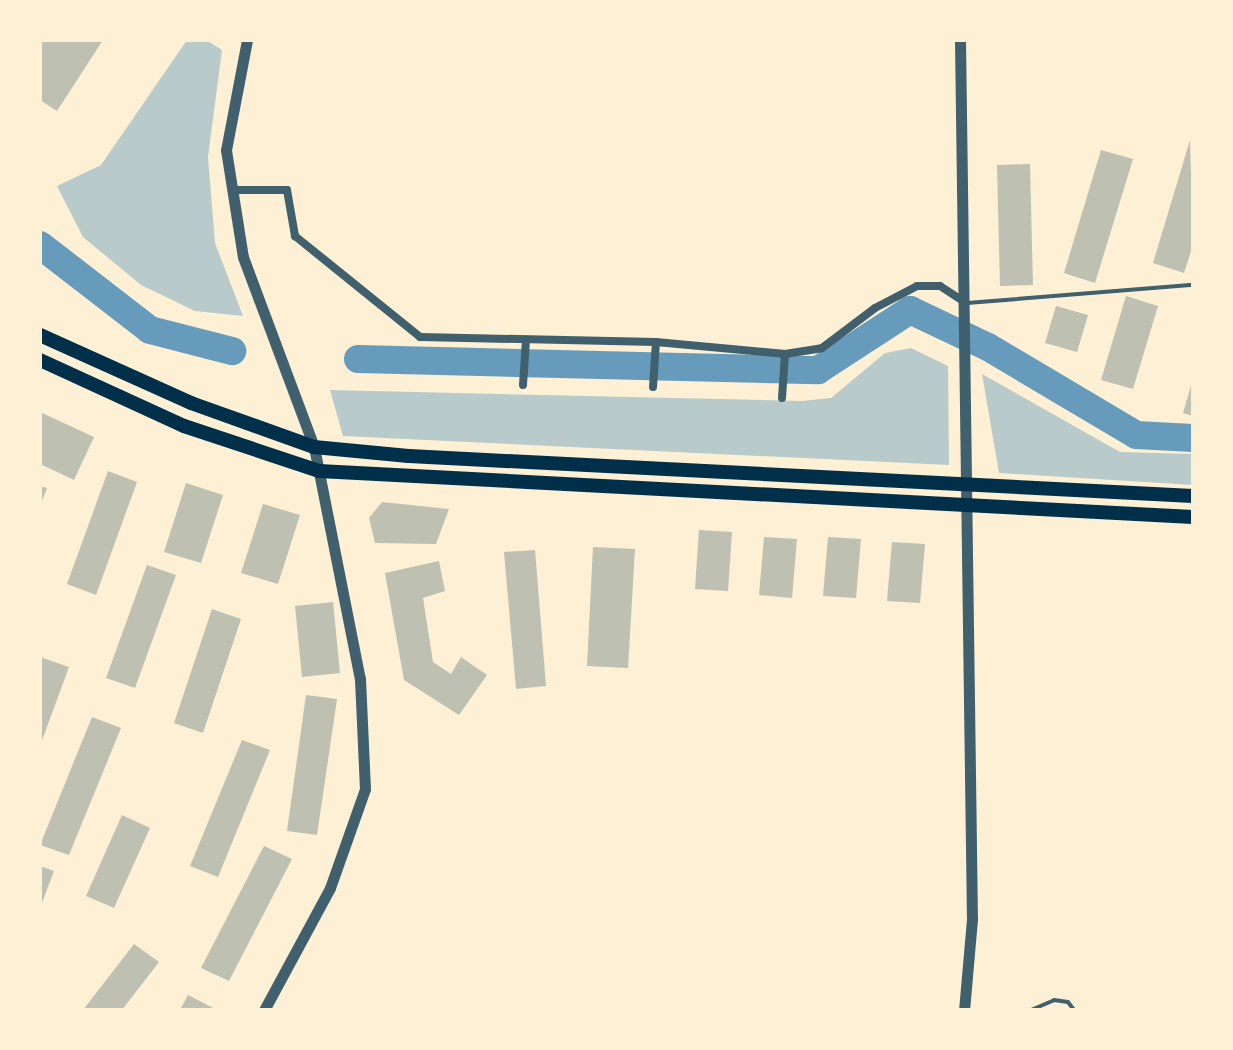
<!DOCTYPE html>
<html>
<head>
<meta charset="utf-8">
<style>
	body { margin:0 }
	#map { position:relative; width:1233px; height:1050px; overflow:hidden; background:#fdf0d5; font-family:"Roboto Condensed",sans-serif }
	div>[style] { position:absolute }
	.green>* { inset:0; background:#b9caca }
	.river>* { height:28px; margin:-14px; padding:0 14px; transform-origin:14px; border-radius:14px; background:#669bbc }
	.building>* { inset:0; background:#bec0b2 }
	.service>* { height:4px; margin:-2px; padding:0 2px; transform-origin:2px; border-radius:2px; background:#3f606c }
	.minor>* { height:8px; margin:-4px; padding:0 4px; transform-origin:4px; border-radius:4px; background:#3f606c }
	.tertiary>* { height:11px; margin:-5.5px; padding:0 5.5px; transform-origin:5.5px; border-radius:5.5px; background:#3f606c }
	.primary>* { height:14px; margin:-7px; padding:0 7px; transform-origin:7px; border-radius:7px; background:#003049 }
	span { translate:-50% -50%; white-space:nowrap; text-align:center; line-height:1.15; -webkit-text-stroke:8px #fdf0d5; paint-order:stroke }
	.frame { position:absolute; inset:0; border:42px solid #fdf0d5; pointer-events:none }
</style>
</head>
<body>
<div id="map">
	<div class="green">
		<i style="clip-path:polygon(187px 40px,206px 40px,222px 50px,208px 157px,215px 243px,243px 316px,195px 311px,141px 285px,83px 237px,57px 186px,101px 165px)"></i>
		<i style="clip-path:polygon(911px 348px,948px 366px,949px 465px,343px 436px,330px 390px,802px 401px,831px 398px,885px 353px)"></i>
		<i style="clip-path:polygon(982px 374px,1120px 452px,1193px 454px,1193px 485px,999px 473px)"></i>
	</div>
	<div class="river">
		<i style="left:40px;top:245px;width:139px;rotate:37.7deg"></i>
		<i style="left:150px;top:330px;width:85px;rotate:14.4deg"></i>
		<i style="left:358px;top:359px;width:460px;rotate:1.4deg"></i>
		<i style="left:818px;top:370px;width:110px;rotate:-33.1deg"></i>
		<i style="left:910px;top:310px;width:86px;rotate:25.4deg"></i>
		<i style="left:988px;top:347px;width:172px;rotate:30.7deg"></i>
		<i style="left:1136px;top:435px;width:57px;rotate:3deg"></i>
	</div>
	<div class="building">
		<i style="clip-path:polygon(40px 40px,103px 40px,57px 111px,40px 100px)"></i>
		<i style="clip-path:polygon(1190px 140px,1193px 245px,1184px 273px,1153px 263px)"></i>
		<i style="clip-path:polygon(1101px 150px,1133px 159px,1095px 283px,1064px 273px)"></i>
		<i style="clip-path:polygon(1030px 164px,1033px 285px,1000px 286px,997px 165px)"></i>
		<i style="clip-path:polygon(1126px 296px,1158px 306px,1133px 389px,1101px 380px)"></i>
		<i style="clip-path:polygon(1056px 306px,1088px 315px,1077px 352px,1045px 343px)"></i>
		<i style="clip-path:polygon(1192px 382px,1193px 382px,1193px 416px,1183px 413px)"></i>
		<i style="clip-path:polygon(40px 412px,94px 437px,74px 480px,40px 464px)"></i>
		<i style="clip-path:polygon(108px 471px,137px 482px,96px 595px,67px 584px)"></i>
		<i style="clip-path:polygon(186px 483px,223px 495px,201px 563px,164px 552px)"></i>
		<i style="clip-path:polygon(40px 486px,47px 488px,40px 506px)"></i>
		<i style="clip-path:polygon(382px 502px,449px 509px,436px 544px,375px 543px,369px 518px)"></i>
		<i style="clip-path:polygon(263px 504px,300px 515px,278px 584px,241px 573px)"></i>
		<i style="clip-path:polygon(699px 530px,732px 532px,728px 591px,695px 589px)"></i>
		<i style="clip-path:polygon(764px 537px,797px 539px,792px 598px,759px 595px)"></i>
		<i style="clip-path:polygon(828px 537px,861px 539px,856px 598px,823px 596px)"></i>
		<i style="clip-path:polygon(892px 542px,925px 544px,920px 603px,887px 601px)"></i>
		<i style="clip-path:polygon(593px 547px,635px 549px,628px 668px,587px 666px)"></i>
		<i style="clip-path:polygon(535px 550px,546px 686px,516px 689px,504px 552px)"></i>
		<i style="clip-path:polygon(439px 561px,445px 591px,423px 598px,433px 662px,451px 674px,461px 657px,487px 675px,459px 715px,404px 680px,385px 573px)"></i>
		<i style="clip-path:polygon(147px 565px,176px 575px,135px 688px,106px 678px)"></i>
		<i style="clip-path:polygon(333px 602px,340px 673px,302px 677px,295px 606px)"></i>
		<i style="clip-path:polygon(212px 609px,241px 619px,203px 733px,174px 723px)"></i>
		<i style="clip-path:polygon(40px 657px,69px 667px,40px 746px)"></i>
		<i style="clip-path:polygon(306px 695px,337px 699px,317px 835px,287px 831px)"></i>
		<i style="clip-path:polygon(92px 717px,121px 728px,69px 855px,40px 845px)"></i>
		<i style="clip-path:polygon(242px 740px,270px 750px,218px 877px,190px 866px)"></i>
		<i style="clip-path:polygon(122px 815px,150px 828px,114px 908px,86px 896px)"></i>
		<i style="clip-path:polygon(264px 846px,292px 859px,229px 981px,201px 968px)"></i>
		<i style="clip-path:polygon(40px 866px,54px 871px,40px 908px)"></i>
		<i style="clip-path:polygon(134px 944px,159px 962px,122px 1010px,83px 1010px)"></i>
		<i style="clip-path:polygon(188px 995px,217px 1010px,180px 1010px)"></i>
	</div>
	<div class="service">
		<i style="left:967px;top:303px;width:227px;rotate:-4.6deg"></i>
		<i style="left:1031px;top:1010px;width:25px;rotate:-23deg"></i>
		<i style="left:1054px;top:1000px;width:14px;rotate:8deg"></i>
		<i style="left:1068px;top:1002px;width:10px;rotate:53deg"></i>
	</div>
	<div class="minor">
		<i style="left:233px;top:190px;width:54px"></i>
		<i style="left:287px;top:190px;width:47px;rotate:80.1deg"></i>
		<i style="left:295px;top:236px;width:161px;rotate:38.9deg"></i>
		<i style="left:420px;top:337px;width:236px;rotate:1.2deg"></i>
		<i style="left:656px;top:342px;width:130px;rotate:5.3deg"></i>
		<i style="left:785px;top:354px;width:37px;rotate:-9deg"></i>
		<i style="left:822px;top:348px;width:66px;rotate:-37deg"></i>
		<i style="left:875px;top:308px;width:47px;rotate:-27.6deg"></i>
		<i style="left:917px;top:286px;width:23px"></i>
		<i style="left:940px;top:286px;width:31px;rotate:33deg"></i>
		<i style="left:523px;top:385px;width:45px;rotate:-86.2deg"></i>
		<i style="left:653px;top:387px;width:45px;rotate:-86.2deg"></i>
		<i style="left:782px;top:398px;width:44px;rotate:-86.1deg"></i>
	</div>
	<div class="tertiary">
		<i style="left:247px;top:40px;width:112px;rotate:100.8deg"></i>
		<i style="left:226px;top:150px;width:108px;rotate:81deg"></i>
		<i style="left:243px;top:257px;width:203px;rotate:69.5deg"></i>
		<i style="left:314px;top:447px;width:237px;rotate:78.8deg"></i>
		<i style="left:360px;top:679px;width:110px;rotate:87.4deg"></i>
		<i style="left:365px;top:789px;width:105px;rotate:109.5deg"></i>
		<i style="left:330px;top:888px;width:139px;rotate:118.4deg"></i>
		<i style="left:960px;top:40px;width:879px;rotate:89.22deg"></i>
		<i style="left:972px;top:919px;width:91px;rotate:95deg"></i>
	</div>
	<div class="primary">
		<i style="left:40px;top:335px;width:166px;rotate:24.2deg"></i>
		<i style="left:191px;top:403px;width:131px;rotate:19.7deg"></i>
		<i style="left:314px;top:447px;width:95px;rotate:5.4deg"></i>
		<i style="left:409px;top:456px;width:785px;rotate:2.92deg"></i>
		<i style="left:40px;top:360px;width:158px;rotate:24.6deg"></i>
		<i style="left:184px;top:426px;width:142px;rotate:18.4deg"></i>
		<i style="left:319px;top:471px;width:875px;rotate:3.01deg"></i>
	</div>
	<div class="frame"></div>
</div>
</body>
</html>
